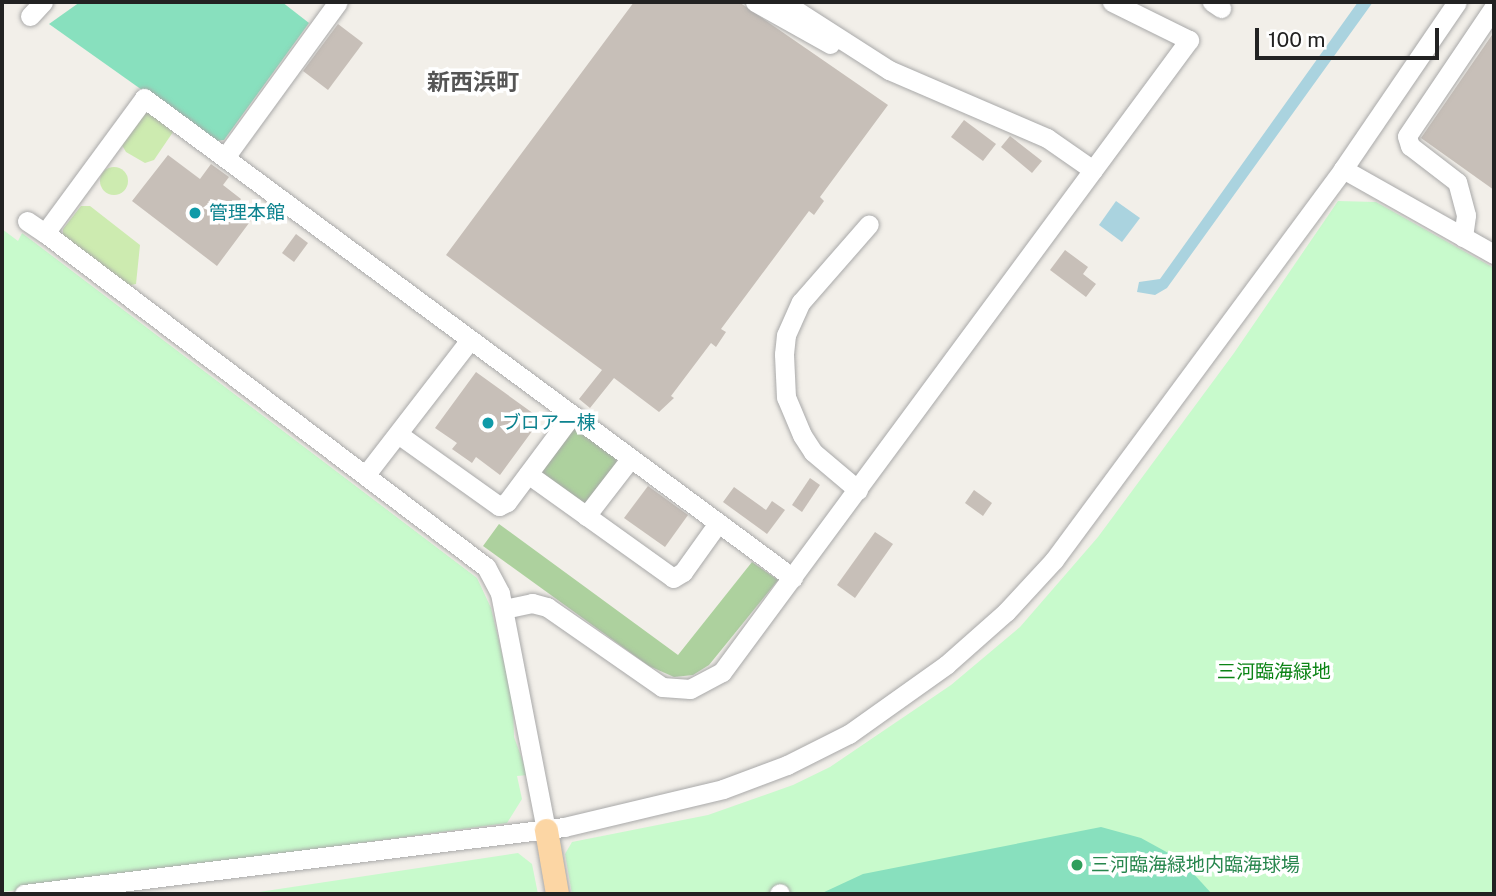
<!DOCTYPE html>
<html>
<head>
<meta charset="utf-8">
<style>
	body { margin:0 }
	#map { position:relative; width:1496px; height:896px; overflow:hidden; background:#f2efe9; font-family:"Public Sans","Noto Sans JP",sans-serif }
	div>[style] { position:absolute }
	.grass>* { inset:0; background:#cdebb0 }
	.round { border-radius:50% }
	.forest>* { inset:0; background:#add19e }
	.park>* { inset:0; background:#c8facc }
	.pitch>* { inset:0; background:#88e0be }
	.water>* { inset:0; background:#aad3df }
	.building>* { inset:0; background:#c7bfb8 }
	.roads { filter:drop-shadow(0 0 2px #a9a9a9) drop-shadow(0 0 2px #a9a9a9) }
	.minor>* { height:19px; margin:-9.5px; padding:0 9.5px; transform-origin:9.5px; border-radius:9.5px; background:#fff }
	.major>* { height:23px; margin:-11.5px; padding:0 11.5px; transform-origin:11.5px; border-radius:11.5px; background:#fcd6a4 }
	.dots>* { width:19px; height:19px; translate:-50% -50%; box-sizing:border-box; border:4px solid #fff; border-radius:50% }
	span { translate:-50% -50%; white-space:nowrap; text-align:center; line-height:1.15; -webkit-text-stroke:7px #fff; paint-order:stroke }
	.culture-label { font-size:19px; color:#0d838f }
	.left { translate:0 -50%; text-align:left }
	.park-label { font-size:19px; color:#0c8416 }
	.leisure-label { font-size:19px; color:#27864d }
	.quarter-label { font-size:23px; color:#555; font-weight:700 }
	.frame { position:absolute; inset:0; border:4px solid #222; pointer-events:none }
	.scale { position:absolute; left:1255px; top:28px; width:184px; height:32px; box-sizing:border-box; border:4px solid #222; border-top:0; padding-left:9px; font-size:21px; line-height:24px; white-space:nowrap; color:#222; -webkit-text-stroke:5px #fff; paint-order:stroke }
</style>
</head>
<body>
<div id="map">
	<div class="grass">
		<i style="clip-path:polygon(146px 110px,173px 132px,154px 160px,145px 163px,126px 152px,120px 142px)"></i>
		<i class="round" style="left:100px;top:167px;width:28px;height:28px"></i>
		<i style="clip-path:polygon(81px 206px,90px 206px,140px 245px,136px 284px,126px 286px,63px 237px,63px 229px)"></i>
	</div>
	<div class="forest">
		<i style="clip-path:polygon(576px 428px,615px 457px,618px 466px,591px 503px,580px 504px,542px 475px,540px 466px,567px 429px)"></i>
		<i style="clip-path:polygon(499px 524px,678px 655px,752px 562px,778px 580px,709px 665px,693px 675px,674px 677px,649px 666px,483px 546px)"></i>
	</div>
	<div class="park">
		<i style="clip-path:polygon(1338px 201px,1376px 202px,1494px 268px,1494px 894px,572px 894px,565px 854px,572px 842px,708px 815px,793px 785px,830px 767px,951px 685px,1020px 627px,1098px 537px,1234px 353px)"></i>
		<i style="clip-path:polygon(2px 229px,18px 241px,22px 233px,477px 578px,491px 608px,513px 700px,514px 737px,528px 775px,517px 776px,522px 799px,507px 823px,2px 892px)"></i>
		<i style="clip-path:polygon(518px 853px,532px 864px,538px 894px,246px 894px)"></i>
	</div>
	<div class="pitch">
		<i style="clip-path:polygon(80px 2px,282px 2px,309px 23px,224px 140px,214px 141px,49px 24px)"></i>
		<i style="clip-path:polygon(1101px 827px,1141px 838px,1181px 860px,1212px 894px,820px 894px,863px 874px)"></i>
	</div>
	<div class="water">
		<i style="clip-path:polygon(1358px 2px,1373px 2px,1167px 288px,1155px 295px,1137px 292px,1139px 282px,1160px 279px)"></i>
		<i style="clip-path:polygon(1116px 201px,1140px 218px,1122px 242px,1099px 225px)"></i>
	</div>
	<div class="building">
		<i style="clip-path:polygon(634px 2px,739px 2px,888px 105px,820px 197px,824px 201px,814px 215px,809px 211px,721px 329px,726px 332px,716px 347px,711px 343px,671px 396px,674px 398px,659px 412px,614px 378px,590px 408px,579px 399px,602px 370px,446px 255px)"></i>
		<i style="clip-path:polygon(338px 24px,363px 43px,328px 90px,303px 71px)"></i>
		<i style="clip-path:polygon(1494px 32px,1494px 190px,1421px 138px)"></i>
		<i style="clip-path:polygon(964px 120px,996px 144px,983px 161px,951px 137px)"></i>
		<i style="clip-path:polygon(1010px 136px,1042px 161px,1032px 173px,1001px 147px)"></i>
		<i style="clip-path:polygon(168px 155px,200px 179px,211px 164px,229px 177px,223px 185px,241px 199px,236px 206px,252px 219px,217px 266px,132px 201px)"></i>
		<i style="clip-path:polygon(296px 234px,308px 243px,294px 262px,282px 253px)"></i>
		<i style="clip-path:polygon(1065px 250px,1088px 267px,1083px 274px,1096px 284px,1086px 297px,1050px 270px)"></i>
		<i style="clip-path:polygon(476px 372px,541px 419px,500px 475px,476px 457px,472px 463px,452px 449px,457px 443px,435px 428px)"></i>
		<i style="clip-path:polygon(810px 478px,820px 485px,802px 512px,792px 505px)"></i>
		<i style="clip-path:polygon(648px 486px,688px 515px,665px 547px,624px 518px)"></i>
		<i style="clip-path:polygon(734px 487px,766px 510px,772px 501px,785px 510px,767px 534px,723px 502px)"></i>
		<i style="clip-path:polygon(974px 490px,992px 503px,983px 516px,965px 503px)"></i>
		<i style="clip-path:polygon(875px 532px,893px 544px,855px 598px,837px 585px)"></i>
	</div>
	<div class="roads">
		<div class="minor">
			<i style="left:755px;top:2px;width:86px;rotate:29.2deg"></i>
			<i style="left:783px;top:2px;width:126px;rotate:32.7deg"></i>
			<i style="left:889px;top:70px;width:172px;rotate:23.3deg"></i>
			<i style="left:1047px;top:138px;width:56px;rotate:34.8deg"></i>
			<i style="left:1212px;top:2px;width:11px;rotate:34deg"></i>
			<i style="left:30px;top:16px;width:19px;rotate:-47deg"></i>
			<i style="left:226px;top:156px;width:190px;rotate:-54deg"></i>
			<i style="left:1343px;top:169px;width:173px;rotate:29.4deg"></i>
			<i style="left:27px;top:221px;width:22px;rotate:34deg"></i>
			<i style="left:1463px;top:237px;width:22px;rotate:-82deg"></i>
			<i style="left:1466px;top:215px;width:34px;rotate:-105deg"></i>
			<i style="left:1457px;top:182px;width:59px;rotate:-142.5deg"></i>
			<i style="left:1410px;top:146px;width:10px;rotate:-107deg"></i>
			<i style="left:1407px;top:136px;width:156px;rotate:-56deg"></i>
			<i style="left:398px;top:434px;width:124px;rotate:35.5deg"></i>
			<i style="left:499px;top:506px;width:9px;rotate:-27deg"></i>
			<i style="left:507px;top:502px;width:107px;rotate:-53.3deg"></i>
			<i style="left:367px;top:473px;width:167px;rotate:-52.3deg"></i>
			<i style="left:528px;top:474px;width:178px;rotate:35.6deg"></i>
			<i style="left:673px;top:578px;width:12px;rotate:-31deg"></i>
			<i style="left:683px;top:572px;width:60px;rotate:-54.5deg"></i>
			<i style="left:858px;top:490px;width:59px;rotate:-139.8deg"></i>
			<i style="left:813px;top:452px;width:20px;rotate:-123deg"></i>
			<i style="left:802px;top:435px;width:41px;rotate:-112.8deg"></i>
			<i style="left:786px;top:397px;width:43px;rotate:-92.7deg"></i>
			<i style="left:784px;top:354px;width:19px;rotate:-84deg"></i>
			<i style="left:786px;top:335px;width:36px;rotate:-66deg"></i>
			<i style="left:801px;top:302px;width:103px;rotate:-48.9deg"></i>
			<i style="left:586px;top:516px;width:72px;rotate:-52.3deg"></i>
			<i style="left:504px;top:609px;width:29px;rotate:-12deg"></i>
			<i style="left:532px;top:603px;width:16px;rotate:15deg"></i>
			<i style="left:547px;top:607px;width:140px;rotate:34.8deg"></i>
			<i style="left:662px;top:687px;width:28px;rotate:4deg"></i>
			<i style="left:690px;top:689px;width:36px;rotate:-28deg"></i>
			<i style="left:722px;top:672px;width:786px;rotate:-53.54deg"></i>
			<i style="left:1189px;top:40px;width:86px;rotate:-153.7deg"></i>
			<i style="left:546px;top:830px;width:241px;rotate:-101deg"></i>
			<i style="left:500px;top:593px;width:30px;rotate:-118deg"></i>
			<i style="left:486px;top:567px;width:553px;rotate:-142.86deg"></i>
			<i style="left:45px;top:233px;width:167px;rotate:-53.7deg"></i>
			<i style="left:144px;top:98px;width:807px;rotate:36.49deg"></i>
			<i style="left:24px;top:894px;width:544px;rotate:-7.07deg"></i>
			<i style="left:564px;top:827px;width:163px;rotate:-13.4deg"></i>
			<i style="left:723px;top:789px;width:68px;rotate:-20.6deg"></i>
			<i style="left:787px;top:765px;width:69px;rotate:-26.6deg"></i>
			<i style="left:849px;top:734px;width:119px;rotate:-35.4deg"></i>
			<i style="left:946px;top:665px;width:80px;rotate:-41.5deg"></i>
			<i style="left:1006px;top:612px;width:71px;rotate:-47.3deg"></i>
			<i style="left:1054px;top:560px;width:486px;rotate:-53.5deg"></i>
			<i style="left:1343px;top:169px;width:202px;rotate:-55.7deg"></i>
			<i style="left:779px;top:894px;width:1px;rotate:-45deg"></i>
		</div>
		<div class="major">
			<i style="left:546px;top:830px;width:65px;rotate:80.2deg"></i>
		</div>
	</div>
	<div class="dots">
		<i style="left:195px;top:213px;background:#0f9aa8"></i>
		<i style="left:488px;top:423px;background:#0f9aa8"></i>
		<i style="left:1077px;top:865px;background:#2e9e5b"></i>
	</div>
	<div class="culture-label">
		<span class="left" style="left:209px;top:213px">管理本館</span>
		<span class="left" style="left:502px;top:423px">ブロアー棟</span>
	</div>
	<div class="park-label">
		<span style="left:1274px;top:672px">三河臨海緑地</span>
	</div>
	<div class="leisure-label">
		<span class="left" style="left:1091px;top:865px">三河臨海緑地内臨海球場</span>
	</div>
	<div class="quarter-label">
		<span style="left:473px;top:82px">新西浜町</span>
	</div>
	<div class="frame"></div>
	<div class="scale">100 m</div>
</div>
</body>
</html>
